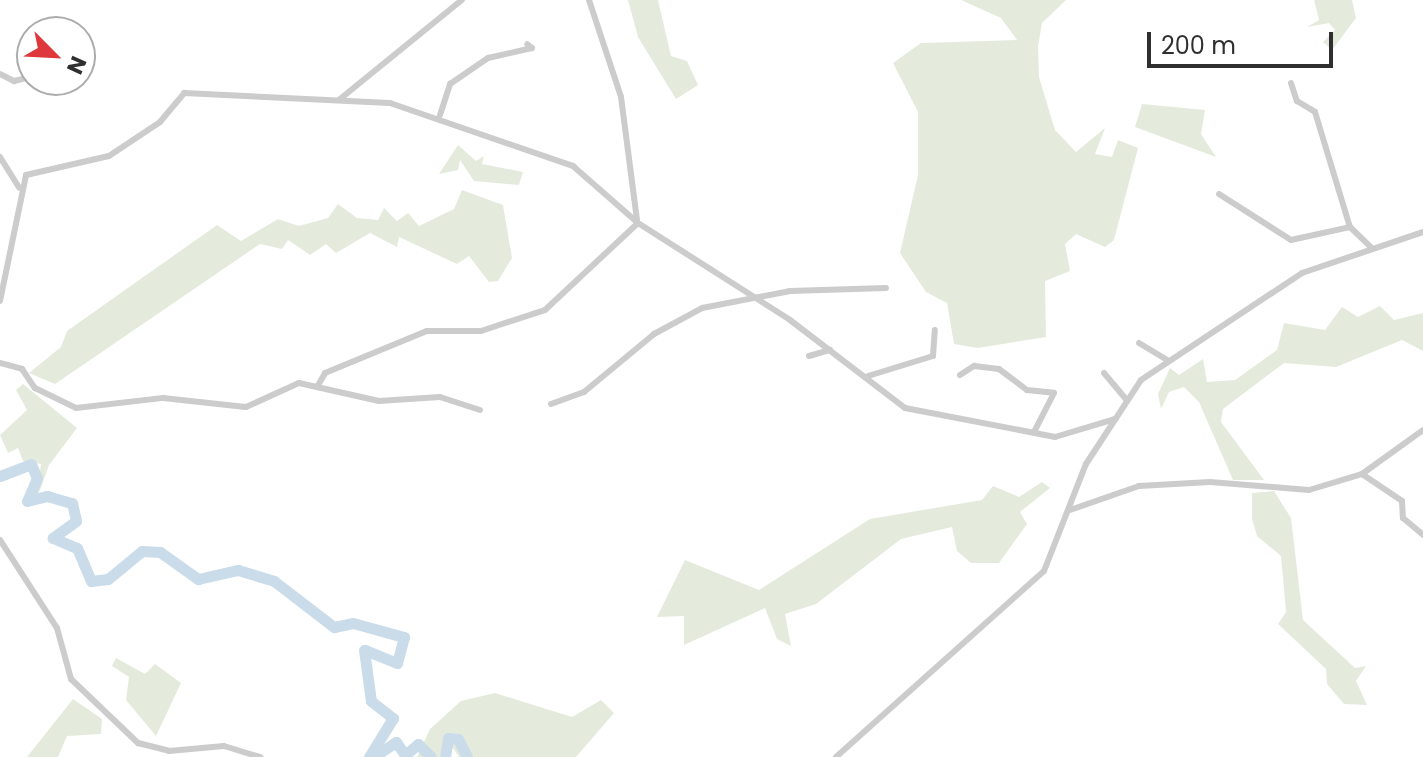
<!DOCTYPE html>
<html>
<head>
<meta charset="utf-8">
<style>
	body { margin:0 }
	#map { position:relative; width:1423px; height:757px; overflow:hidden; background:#fff; font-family:Poppins,sans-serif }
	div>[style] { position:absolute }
	.green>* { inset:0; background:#e4ebdd }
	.river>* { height:11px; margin:-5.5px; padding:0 5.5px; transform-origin:5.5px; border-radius:5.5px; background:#cadcea }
	.minor>* { height:6px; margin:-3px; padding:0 3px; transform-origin:3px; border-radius:3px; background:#ccc }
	span { translate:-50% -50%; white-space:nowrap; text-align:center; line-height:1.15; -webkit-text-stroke:8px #fff; paint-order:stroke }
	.north { position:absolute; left:16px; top:16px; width:80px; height:80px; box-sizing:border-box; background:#fff; border:2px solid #acacac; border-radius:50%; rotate:114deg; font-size:22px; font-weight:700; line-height:32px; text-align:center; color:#2f2f2f }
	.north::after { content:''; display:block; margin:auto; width:28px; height:36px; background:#de383d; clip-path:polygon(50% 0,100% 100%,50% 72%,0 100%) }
	.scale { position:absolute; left:1147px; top:32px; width:186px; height:36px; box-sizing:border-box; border:4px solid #2f2f2f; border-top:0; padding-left:10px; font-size:24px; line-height:28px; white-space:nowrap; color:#2f2f2f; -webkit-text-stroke:6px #fff; paint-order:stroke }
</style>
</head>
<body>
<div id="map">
	<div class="green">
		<i style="clip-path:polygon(628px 0,658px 0,671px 56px,687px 61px,698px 85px,676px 99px,638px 37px)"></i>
		<i style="clip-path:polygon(961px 0,1066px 0,1042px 23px,1038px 46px,1039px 77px,1055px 130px,1076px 152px,1105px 128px,1095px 154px,1112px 157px,1118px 140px,1138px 148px,1114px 240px,1105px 247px,1076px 234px,1065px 244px,1070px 271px,1045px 281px,1046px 337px,978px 348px,954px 344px,947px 303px,926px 292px,900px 253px,918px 175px,918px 112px,893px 63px,921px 43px,1017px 40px,1001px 18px)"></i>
		<i style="clip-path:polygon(1314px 0,1352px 0,1356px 18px,1332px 50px,1323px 42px,1335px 30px,1329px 23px,1307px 27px,1319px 20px)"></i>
		<i style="clip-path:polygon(1142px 104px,1205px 110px,1201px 134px,1216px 157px,1135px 127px)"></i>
		<i style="clip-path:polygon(458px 145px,476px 161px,484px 156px,482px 164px,523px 172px,519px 185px,474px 181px,460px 160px,458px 170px,439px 174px)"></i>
		<i style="clip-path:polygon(462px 190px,503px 205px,512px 258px,498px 281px,489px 282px,469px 256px,457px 264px,399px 237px,397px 247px,370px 233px,336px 253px,326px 244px,310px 255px,288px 240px,282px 249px,260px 244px,55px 384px,29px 373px,61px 347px,67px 331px,217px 225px,241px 241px,278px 219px,299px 226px,328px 218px,338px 204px,357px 218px,378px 220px,384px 208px,397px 221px,408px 213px,419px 226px,454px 209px)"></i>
		<i style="clip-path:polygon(1380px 306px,1394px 320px,1423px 313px,1423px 351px,1402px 340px,1336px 367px,1284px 363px,1223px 409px,1221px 422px,1264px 480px,1233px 480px,1199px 402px,1184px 387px,1169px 392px,1161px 409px,1158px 394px,1170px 368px,1179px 375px,1203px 359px,1207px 382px,1235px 380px,1277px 350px,1284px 323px,1325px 330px,1342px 307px,1358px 317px)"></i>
		<i style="clip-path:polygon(23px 384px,77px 428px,49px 465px,36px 501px,41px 464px,23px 461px,18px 448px,8px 453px,0 435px,27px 410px,16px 390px)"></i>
		<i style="clip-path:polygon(1042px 482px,1050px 488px,1020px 512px,1027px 524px,999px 563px,971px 563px,957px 551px,952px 527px,901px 539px,816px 604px,785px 614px,791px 646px,777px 639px,765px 608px,684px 645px,684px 616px,657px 617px,685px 560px,759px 590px,870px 519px,982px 500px,993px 486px,1019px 497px)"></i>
		<i style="clip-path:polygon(1274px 491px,1291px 518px,1303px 620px,1355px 668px,1366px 666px,1356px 681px,1367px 705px,1344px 704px,1327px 684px,1326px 669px,1278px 624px,1286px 612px,1281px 556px,1257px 536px,1252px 519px,1252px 493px)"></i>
		<i style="clip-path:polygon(116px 658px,145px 674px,155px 664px,181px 683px,156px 736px,126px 700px,129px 677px,112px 666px)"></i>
		<i style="clip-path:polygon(495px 693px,572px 717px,601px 700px,614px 713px,576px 757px,459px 757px,453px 748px,443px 757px,417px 757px,430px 729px,461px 701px)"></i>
		<i style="clip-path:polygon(73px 699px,102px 719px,101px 734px,67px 736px,58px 757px,27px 757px)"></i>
	</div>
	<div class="river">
		<i style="left:0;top:476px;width:33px;rotate:-21deg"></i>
		<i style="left:31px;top:464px;width:15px;rotate:67deg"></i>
		<i style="left:37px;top:478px;width:25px;rotate:113deg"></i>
		<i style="left:27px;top:501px;width:21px;rotate:-14deg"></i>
		<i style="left:47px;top:496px;width:26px;rotate:16deg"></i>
		<i style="left:72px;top:503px;width:18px;rotate:77deg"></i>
		<i style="left:76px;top:521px;width:29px;rotate:144deg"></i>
		<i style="left:53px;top:538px;width:26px;rotate:23deg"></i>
		<i style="left:77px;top:548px;width:36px;rotate:67deg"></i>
		<i style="left:91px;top:581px;width:17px;rotate:-7deg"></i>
		<i style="left:108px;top:579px;width:44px;rotate:-39.5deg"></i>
		<i style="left:142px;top:551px;width:18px;rotate:3deg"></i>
		<i style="left:160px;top:552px;width:47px;rotate:35.4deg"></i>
		<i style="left:198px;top:579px;width:41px;rotate:-12.7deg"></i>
		<i style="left:238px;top:570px;width:38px;rotate:17deg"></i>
		<i style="left:274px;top:581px;width:76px;rotate:37.5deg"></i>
		<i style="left:334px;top:627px;width:19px;rotate:-12deg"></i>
		<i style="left:353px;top:623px;width:53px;rotate:15.4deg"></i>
		<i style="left:404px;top:637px;width:27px;rotate:105deg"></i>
		<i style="left:397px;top:663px;width:35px;rotate:-158deg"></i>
		<i style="left:364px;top:650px;width:51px;rotate:82.2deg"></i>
		<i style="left:371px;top:701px;width:28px;rotate:38deg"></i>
		<i style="left:393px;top:718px;width:46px;rotate:121.6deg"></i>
		<i style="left:375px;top:756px;width:25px;rotate:-34deg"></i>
		<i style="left:396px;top:742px;width:16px;rotate:55deg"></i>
		<i style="left:405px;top:755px;width:17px;rotate:-40deg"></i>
		<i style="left:418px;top:744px;width:18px;rotate:45deg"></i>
		<i style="left:445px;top:757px;width:19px;rotate:-81deg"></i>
		<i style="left:448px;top:738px;width:10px;rotate:6deg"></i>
		<i style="left:458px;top:739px;width:20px;rotate:63deg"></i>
	</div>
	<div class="minor">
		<i style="left:589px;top:0;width:102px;rotate:71.7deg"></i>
		<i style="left:621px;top:97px;width:124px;rotate:82.6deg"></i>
		<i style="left:0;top:74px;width:16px;rotate:27deg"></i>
		<i style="left:14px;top:81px;width:18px;rotate:-13deg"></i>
		<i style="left:1291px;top:83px;width:19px;rotate:72deg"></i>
		<i style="left:1297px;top:101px;width:21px;rotate:31deg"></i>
		<i style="left:1315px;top:112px;width:120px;rotate:73.1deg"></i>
		<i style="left:1350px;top:227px;width:28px;rotate:44deg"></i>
		<i style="left:340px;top:99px;width:157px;rotate:-39.1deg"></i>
		<i style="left:440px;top:115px;width:33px;rotate:-72deg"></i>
		<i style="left:450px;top:84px;width:46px;rotate:-34.4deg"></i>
		<i style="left:488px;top:58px;width:45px;rotate:-12.8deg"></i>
		<i style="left:532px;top:48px;width:6px;rotate:-141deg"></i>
		<i style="left:0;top:157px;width:36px;rotate:58deg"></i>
		<i style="left:1219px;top:194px;width:85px;rotate:32.6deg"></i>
		<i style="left:1291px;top:240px;width:60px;rotate:-12.4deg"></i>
		<i style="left:0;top:301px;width:129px;rotate:-78.3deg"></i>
		<i style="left:26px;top:175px;width:85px;rotate:-12.9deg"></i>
		<i style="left:109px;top:156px;width:61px;rotate:-33.7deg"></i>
		<i style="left:160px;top:122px;width:38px;rotate:-50deg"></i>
		<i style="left:184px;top:93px;width:206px;rotate:2.8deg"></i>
		<i style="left:390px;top:103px;width:194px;rotate:19deg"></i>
		<i style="left:573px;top:166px;width:86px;rotate:41.2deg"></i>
		<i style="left:638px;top:223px;width:180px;rotate:32.5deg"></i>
		<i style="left:790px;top:320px;width:145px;rotate:37.4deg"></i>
		<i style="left:905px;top:408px;width:153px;rotate:10.9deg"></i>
		<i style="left:1055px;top:437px;width:63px;rotate:-16.7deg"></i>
		<i style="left:1139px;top:343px;width:33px;rotate:31deg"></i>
		<i style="left:809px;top:356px;width:22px;rotate:-16deg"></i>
		<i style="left:0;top:363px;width:23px;rotate:15deg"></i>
		<i style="left:22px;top:369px;width:23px;rotate:56deg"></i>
		<i style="left:35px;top:388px;width:46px;rotate:26deg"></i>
		<i style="left:76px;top:408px;width:88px;rotate:-6.6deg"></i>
		<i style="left:163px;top:398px;width:83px;rotate:6.2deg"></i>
		<i style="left:246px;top:407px;width:58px;rotate:-24.4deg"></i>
		<i style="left:299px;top:383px;width:82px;rotate:12.7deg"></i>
		<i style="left:379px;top:401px;width:61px;rotate:-3.8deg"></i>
		<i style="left:440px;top:397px;width:42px;rotate:18deg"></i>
		<i style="left:1104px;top:373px;width:34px;rotate:50deg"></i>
		<i style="left:960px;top:375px;width:17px;rotate:-33deg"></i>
		<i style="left:974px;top:366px;width:25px;rotate:7deg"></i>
		<i style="left:999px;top:369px;width:35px;rotate:37deg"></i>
		<i style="left:1027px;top:390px;width:27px;rotate:6deg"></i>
		<i style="left:1054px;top:393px;width:44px;rotate:117.1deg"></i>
		<i style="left:868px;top:376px;width:68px;rotate:-17.1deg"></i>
		<i style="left:933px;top:356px;width:26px;rotate:-86deg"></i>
		<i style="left:317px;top:387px;width:16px;rotate:-60deg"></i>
		<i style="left:325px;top:373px;width:110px;rotate:-22.4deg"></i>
		<i style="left:427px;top:331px;width:54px"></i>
		<i style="left:481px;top:331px;width:67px;rotate:-18.2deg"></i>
		<i style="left:545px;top:310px;width:127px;rotate:-43.1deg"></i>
		<i style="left:551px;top:404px;width:35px;rotate:-20deg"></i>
		<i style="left:584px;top:392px;width:91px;rotate:-39.6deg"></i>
		<i style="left:654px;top:334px;width:55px;rotate:-28.4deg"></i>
		<i style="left:702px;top:308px;width:90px;rotate:-10.9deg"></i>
		<i style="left:790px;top:291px;width:96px;rotate:-1.8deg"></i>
		<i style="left:1362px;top:474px;width:75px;rotate:-35.8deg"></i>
		<i style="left:1070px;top:510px;width:73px;rotate:-19.2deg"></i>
		<i style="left:1139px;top:486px;width:71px;rotate:-3.2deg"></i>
		<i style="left:1210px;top:482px;width:99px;rotate:4.6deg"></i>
		<i style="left:1309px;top:490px;width:55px;rotate:-16.8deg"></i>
		<i style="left:1362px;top:474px;width:48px;rotate:34deg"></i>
		<i style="left:1402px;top:501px;width:17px;rotate:87deg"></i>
		<i style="left:1403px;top:518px;width:26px;rotate:40deg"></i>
		<i style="left:0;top:540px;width:105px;rotate:57.1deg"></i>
		<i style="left:57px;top:628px;width:53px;rotate:74.6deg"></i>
		<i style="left:71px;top:679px;width:93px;rotate:43.7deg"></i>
		<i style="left:138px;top:743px;width:32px;rotate:14deg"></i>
		<i style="left:169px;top:751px;width:55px;rotate:-5.2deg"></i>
		<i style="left:224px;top:746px;width:38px;rotate:17deg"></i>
		<i style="left:836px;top:757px;width:279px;rotate:-41.8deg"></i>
		<i style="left:1044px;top:571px;width:115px;rotate:-68.6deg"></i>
		<i style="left:1086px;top:464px;width:100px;rotate:-56.8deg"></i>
		<i style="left:1141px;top:380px;width:193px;rotate:-33.6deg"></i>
		<i style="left:1302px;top:273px;width:128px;rotate:-18.7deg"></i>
	</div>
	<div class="north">N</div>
	<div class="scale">200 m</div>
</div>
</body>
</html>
